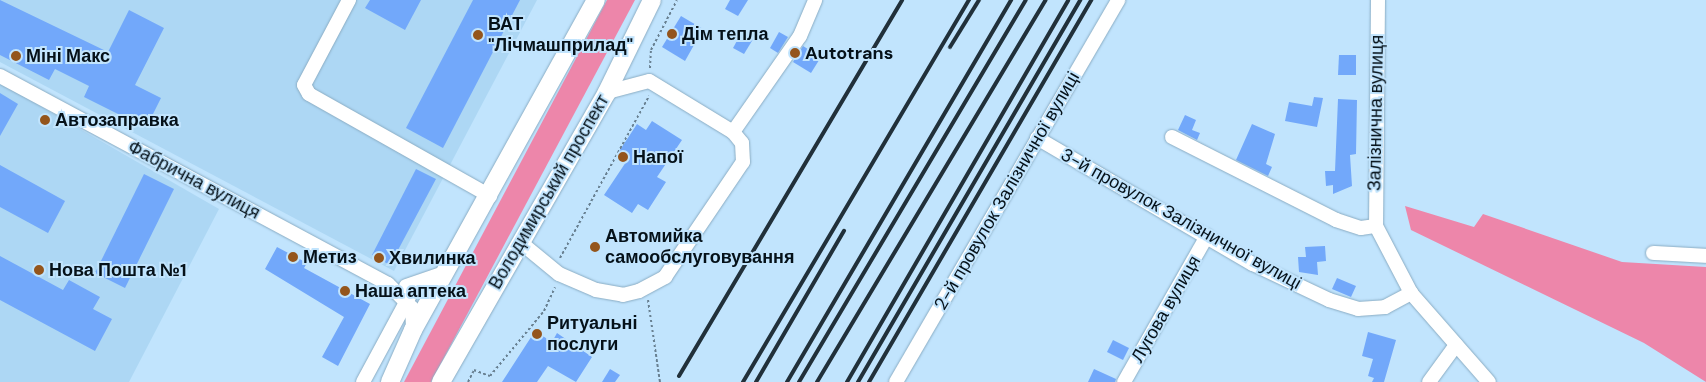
<!DOCTYPE html>
<html>
<head>
<meta charset="utf-8">
<style>
	body { margin:0 }
	#map { position:relative; width:1706px; height:382px; overflow:hidden; background:#c1e4fd; font-family:"DM Sans",sans-serif }
	div>[style] { position:absolute }
	.built>* { inset:0; background:#add7f4 }
	.green>* { inset:0; background:#ed86aa }
	.building>* { inset:0; background:#72a8fa }
	.path>* { height:2px; margin-top:-1px; transform-origin:0; background:repeating-linear-gradient(90deg,#688091 0 2.5px,transparent 0 5px) }
	.roads { filter:drop-shadow(0 0 1px #8aacc3) drop-shadow(0 0 1px #8aacc3) }
	.minor>* { height:14px; margin:-7px; padding:0 7px; transform-origin:7px; border-radius:7px; background:#fff }
	.major>* { height:18px; margin:-9px; padding:0 9px; transform-origin:9px; border-radius:9px; background:#fff }
	.rail>* { height:4px; margin:-2px; padding:0 2px; transform-origin:2px; border-radius:2px; background:#21303a }
	.dots>* { width:14px; height:14px; translate:-50% -50%; box-sizing:border-box; border:2px solid #c1e4fd; border-radius:50% }
	span { translate:-50% -50%; white-space:nowrap; text-align:center; line-height:1.15; -webkit-text-stroke:4px #c1e4fd; paint-order:stroke }
	.poi-label { font-size:18px; color:#051119; font-weight:700 }
	.left { translate:0 -50%; text-align:left }
	.street-label { font-size:18px; color:#051119 }
</style>
</head>
<body>
<div id="map">
	<div class="built">
		<i style="clip-path:polygon(0 0,537px 0,394px 271px,0 62px)"></i>
		<i style="clip-path:polygon(0 83px,219px 209px,129px 382px,0 382px)"></i>
	</div>
	<div class="green">
		<i style="clip-path:polygon(607px 0,635px 0,431px 382px,404px 382px)"></i>
		<i style="clip-path:polygon(1405px 206px,1474px 227px,1483px 214px,1622px 262px,1706px 267px,1706px 382px,1644px 343px,1411px 230px)"></i>
	</div>
	<div class="building">
		<i style="clip-path:polygon(0 0,108px 52px,129px 10px,164px 28px,135px 85px,161px 98px,146px 128px,84px 97px,89px 86px,55px 69px,49px 80px,0 55px)"></i>
		<i style="clip-path:polygon(370px 0,421px 0,405px 30px,365px 8px)"></i>
		<i style="clip-path:polygon(473px 0,520px 0,443px 148px,406px 128px)"></i>
		<i style="clip-path:polygon(730px 0,748px 0,738px 16px,725px 9px)"></i>
		<i style="clip-path:polygon(681px 16px,703px 29px,685px 61px,662px 47px)"></i>
		<i style="clip-path:polygon(743px 30px,755px 36px,744px 54px,733px 48px)"></i>
		<i style="clip-path:polygon(779px 32px,788px 37px,778px 53px,770px 48px)"></i>
		<i style="clip-path:polygon(803px 46px,821px 57px,811px 73px,793px 62px)"></i>
		<i style="clip-path:polygon(1339px 55px,1356px 55px,1356px 75px,1338px 75px)"></i>
		<i style="clip-path:polygon(0 93px,18px 104px,0 136px)"></i>
		<i style="clip-path:polygon(1314px 97px,1323px 98px,1317px 127px,1285px 121px,1289px 102px,1312px 106px)"></i>
		<i style="clip-path:polygon(1338px 99px,1357px 100px,1356px 154px,1350px 155px,1352px 186px,1333px 194px,1333px 185px,1326px 186px,1325px 171px,1335px 171px)"></i>
		<i style="clip-path:polygon(1185px 115px,1196px 120px,1192px 130px,1200px 133px,1197px 140px,1178px 130px)"></i>
		<i style="clip-path:polygon(652px 121px,682px 140px,657px 177px,666px 182px,648px 210px,638px 204px,632px 213px,604px 195px,628px 159px,618px 153px,637px 124px,646px 130px)"></i>
		<i style="clip-path:polygon(1252px 124px,1275px 134px,1266px 164px,1272px 167px,1268px 176px,1236px 160px)"></i>
		<i style="clip-path:polygon(0 165px,65px 201px,48px 233px,0 207px)"></i>
		<i style="clip-path:polygon(416px 169px,436px 179px,390px 265px,372px 255px)"></i>
		<i style="clip-path:polygon(144px 174px,174px 189px,125px 288px,95px 273px)"></i>
		<i style="clip-path:polygon(1325px 246px,1326px 261px,1317px 262px,1318px 275px,1299px 272px,1298px 257px,1306px 257px,1305px 247px)"></i>
		<i style="clip-path:polygon(277px 247px,307px 263px,304px 268px,370px 304px,338px 366px,322px 357px,344px 317px,265px 269px)"></i>
		<i style="clip-path:polygon(0 256px,63px 290px,69px 280px,100px 297px,93px 309px,112px 319px,95px 351px,0 300px)"></i>
		<i style="clip-path:polygon(1337px 278px,1356px 286px,1351px 297px,1332px 289px)"></i>
		<i style="clip-path:polygon(535px 331px,552px 342px,557px 333px,592px 357px,576px 382px,548px 366px,537px 382px,502px 382px)"></i>
		<i style="clip-path:polygon(1368px 332px,1396px 340px,1384px 382px,1372px 382px,1374px 378px,1368px 376px,1373px 359px,1362px 356px)"></i>
		<i style="clip-path:polygon(1113px 340px,1129px 348px,1123px 360px,1107px 352px)"></i>
		<i style="clip-path:polygon(610px 369px,620px 375px,615px 382px,602px 382px)"></i>
		<i style="clip-path:polygon(1094px 369px,1116px 379px,1115px 382px,1088px 382px)"></i>
	</div>
	<div class="path">
		<i style="left:650px;top:68px;width:18px;rotate:-87deg"></i>
		<i style="left:651px;top:50px;width:56px;rotate:-62.5deg"></i>
		<i style="left:560px;top:258px;width:185px;rotate:-61.2deg"></i>
		<i style="left:648px;top:300px;width:83px;rotate:81.7deg"></i>
		<i style="left:468px;top:382px;width:13px;rotate:-63deg"></i>
		<i style="left:474px;top:370px;width:17px;rotate:21deg"></i>
		<i style="left:490px;top:376px;width:85px;rotate:-50.3deg"></i>
		<i style="left:544px;top:311px;width:26px;rotate:-65deg"></i>
	</div>
	<div class="roads">
		<div class="minor">
			<i style="left:349px;top:0;width:96px;rotate:117.9deg"></i>
			<i style="left:304px;top:85px;width:10px;rotate:61deg"></i>
			<i style="left:309px;top:94px;width:208px;rotate:29.4deg"></i>
			<i style="left:1378px;top:0;width:226px;rotate:90.5deg"></i>
			<i style="left:1376px;top:226px;width:76px;rotate:62.4deg"></i>
			<i style="left:1411px;top:293px;width:118px;rotate:48.8deg"></i>
			<i style="left:0;top:76px;width:440px;rotate:28.2deg"></i>
			<i style="left:388px;top:284px;width:34px;rotate:45deg"></i>
			<i style="left:412px;top:308px;width:22px;rotate:87deg"></i>
			<i style="left:733px;top:132px;width:117px;rotate:-55.1deg"></i>
			<i style="left:800px;top:36px;width:39px;rotate:-67deg"></i>
			<i style="left:1172px;top:137px;width:184px;rotate:26.8deg"></i>
			<i style="left:1336px;top:220px;width:26px;rotate:18deg"></i>
			<i style="left:1361px;top:228px;width:15px;rotate:-8deg"></i>
			<i style="left:1037px;top:138px;width:250px;rotate:30.3deg"></i>
			<i style="left:1253px;top:264px;width:84px;rotate:25.3deg"></i>
			<i style="left:1329px;top:300px;width:30px;rotate:17deg"></i>
			<i style="left:1358px;top:309px;width:27px;rotate:-4deg"></i>
			<i style="left:1385px;top:307px;width:30px;rotate:-28deg"></i>
			<i style="left:520px;top:242px;width:50px;rotate:39.4deg"></i>
			<i style="left:559px;top:274px;width:40px;rotate:23.4deg"></i>
			<i style="left:596px;top:290px;width:27px;rotate:10deg"></i>
			<i style="left:623px;top:295px;width:16px;rotate:-14deg"></i>
			<i style="left:639px;top:291px;width:30px;rotate:-28deg"></i>
			<i style="left:665px;top:277px;width:139px;rotate:-55.9deg"></i>
			<i style="left:743px;top:162px;width:19px;rotate:-93deg"></i>
			<i style="left:742px;top:143px;width:14px;rotate:-129deg"></i>
			<i style="left:733px;top:132px;width:98px;rotate:-148.7deg"></i>
			<i style="left:649px;top:81px;width:43px;rotate:165.3deg"></i>
			<i style="left:1653px;top:253px;width:53px;rotate:3.2deg"></i>
			<i style="left:406px;top:286px;width:40px;rotate:-18.9deg"></i>
			<i style="left:363px;top:382px;width:109px;rotate:-61.6deg"></i>
			<i style="left:896px;top:382px;width:442px;rotate:-59.8deg"></i>
			<i style="left:1124px;top:382px;width:168px;rotate:-60.4deg"></i>
			<i style="left:1429px;top:382px;width:46px;rotate:-53.9deg"></i>
		</div>
		<div class="major">
			<i style="left:390px;top:382px;width:57px;rotate:-66.1deg"></i>
			<i style="left:413px;top:330px;width:377px;rotate:-61deg"></i>
			<i style="left:441px;top:382px;width:334px;rotate:-60.2deg"></i>
			<i style="left:607px;top:92px;width:102px;rotate:-63.9deg"></i>
		</div>
	</div>
	<div class="rail">
		<i style="left:950px;top:47px;width:55px;rotate:-58.3deg"></i>
		<i style="left:679px;top:376px;width:437px;rotate:-59.3deg"></i>
		<i style="left:743px;top:382px;width:444px;rotate:-59.4deg"></i>
		<i style="left:756px;top:382px;width:175px;rotate:-59.8deg"></i>
		<i style="left:787px;top:382px;width:443px;rotate:-59.6deg"></i>
		<i style="left:799px;top:382px;width:444px;rotate:-59.3deg"></i>
		<i style="left:817px;top:382px;width:445px;rotate:-59.1deg"></i>
		<i style="left:847px;top:382px;width:441px;rotate:-59.9deg"></i>
		<i style="left:858px;top:382px;width:442px;rotate:-59.8deg"></i>
		<i style="left:869px;top:382px;width:442px;rotate:-59.8deg"></i>
	</div>
	<div class="dots">
		<i style="left:672px;top:34px;background:#94551c"></i>
		<i style="left:478px;top:35px;background:#94551c"></i>
		<i style="left:795px;top:53px;background:#94551c"></i>
		<i style="left:16px;top:56px;background:#94551c"></i>
		<i style="left:45px;top:120px;background:#94551c"></i>
		<i style="left:623px;top:157px;background:#94551c"></i>
		<i style="left:595px;top:247px;background:#94551c"></i>
		<i style="left:293px;top:257px;background:#94551c"></i>
		<i style="left:379px;top:258px;background:#94551c"></i>
		<i style="left:39px;top:270px;background:#94551c"></i>
		<i style="left:345px;top:291px;background:#94551c"></i>
		<i style="left:537px;top:334px;background:#94551c"></i>
	</div>
	<div class="poi-label">
		<span class="left" style="left:488px;top:35px">ВАТ<br>"Лічмашприлад"</span>
		<span class="left" style="left:682px;top:34px">Дім тепла</span>
		<span class="left" style="left:805px;top:53px">Autotrans</span>
		<span class="left" style="left:26px;top:56px">Міні Макс</span>
		<span class="left" style="left:55px;top:120px">Автозаправка</span>
		<span class="left" style="left:633px;top:157px">Напої</span>
		<span class="left" style="left:605px;top:247px">Автомийка<br>самообслуговування</span>
		<span class="left" style="left:303px;top:257px">Метиз</span>
		<span class="left" style="left:389px;top:258px">Хвилинка</span>
		<span class="left" style="left:49px;top:270px">Нова Пошта №1</span>
		<span class="left" style="left:355px;top:291px">Наша аптека</span>
		<span class="left" style="left:547px;top:334px">Ритуальні<br>послуги</span>
	</div>
	<div class="street-label">
		<span style="left:1376px;top:113px;rotate:-89deg">Залізнична вулиця</span>
		<span style="left:194px;top:180px;rotate:28deg">Фабрична вулиця</span>
		<span style="left:1007px;top:191px;rotate:-60deg">2-й провулок Залізничної вулиці</span>
		<span style="left:549px;top:192px;rotate:-60deg">Володимирський проспект</span>
		<span style="left:1181px;top:219px;rotate:29deg">3-й провулок Залізничної вулиці</span>
		<span style="left:1166px;top:309px;rotate:-60deg">Лугова вулиця</span>
	</div>
</div>
</body>
</html>
